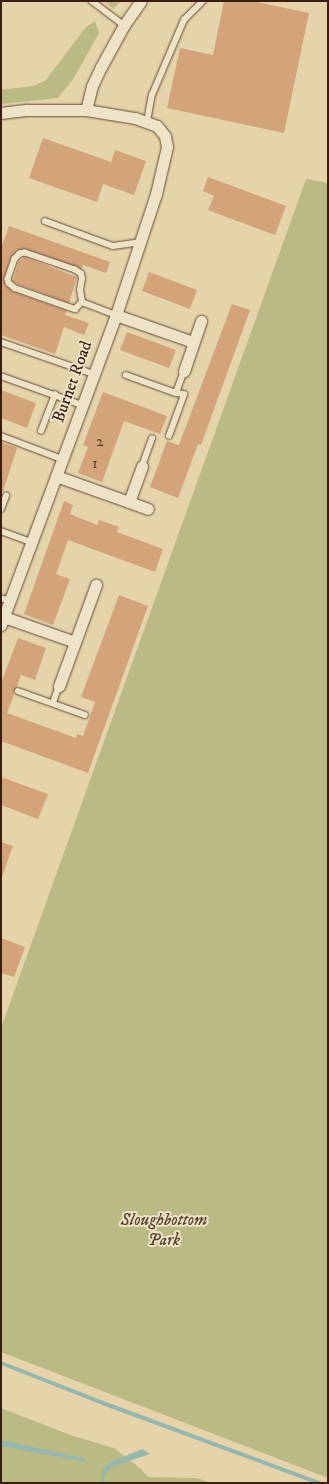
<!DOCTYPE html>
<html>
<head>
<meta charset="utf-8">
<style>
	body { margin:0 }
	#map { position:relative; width:329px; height:1484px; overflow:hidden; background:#e5d4a9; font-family:"IM FELL DW Pica",serif }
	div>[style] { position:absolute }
	.green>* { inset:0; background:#babb84 }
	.water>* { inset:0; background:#96b7ad }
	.stream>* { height:4px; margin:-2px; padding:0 2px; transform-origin:2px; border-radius:2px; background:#96b7ad }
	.building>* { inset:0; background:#d3a379 }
	.roads { filter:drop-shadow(0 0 1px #644b37) drop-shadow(0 0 1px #644b37) }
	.lane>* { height:5.5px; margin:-2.75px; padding:0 2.75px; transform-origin:2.75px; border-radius:2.75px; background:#eee3c7 }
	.street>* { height:11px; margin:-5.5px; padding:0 5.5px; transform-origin:5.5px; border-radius:5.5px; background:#eee3c7 }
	span { translate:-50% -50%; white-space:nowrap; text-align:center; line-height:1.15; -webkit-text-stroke:4px #eee3c7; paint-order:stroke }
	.number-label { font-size:15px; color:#603e2b }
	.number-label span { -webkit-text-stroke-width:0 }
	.street-label { font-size:17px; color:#391d11 }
	.park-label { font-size:17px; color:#59442e; font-style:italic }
	.frame { position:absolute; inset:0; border:2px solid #391d11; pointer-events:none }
</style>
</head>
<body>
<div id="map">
	<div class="green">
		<i style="clip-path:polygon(105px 1px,121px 1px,113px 9px)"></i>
		<i style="clip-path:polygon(95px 21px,99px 33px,74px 78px,58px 98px,1px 104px,1px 90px,33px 86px,45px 81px,86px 27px)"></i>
		<i style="clip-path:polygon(306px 179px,328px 183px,328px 1478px,1px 1352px,1px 1028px)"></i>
		<i style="clip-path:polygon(1px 1408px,73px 1436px,114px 1448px,140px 1468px,148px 1477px,197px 1478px,211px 1483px,1px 1483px)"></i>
	</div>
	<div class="water">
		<i style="clip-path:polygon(1px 1440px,83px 1458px,87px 1460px,85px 1462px,1px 1446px)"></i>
		<i style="clip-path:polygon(142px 1449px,150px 1454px,112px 1467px,105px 1474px,103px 1483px,101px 1483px,103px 1470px,109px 1463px)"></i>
	</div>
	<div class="stream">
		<i style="left:1px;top:1363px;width:118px;rotate:21.4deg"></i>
		<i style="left:111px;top:1406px;width:222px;rotate:20.3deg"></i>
	</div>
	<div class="building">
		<i style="clip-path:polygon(224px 1px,251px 1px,309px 13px,284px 133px,167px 108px,180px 48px,213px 55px)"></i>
		<i style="clip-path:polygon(43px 138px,111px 162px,115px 150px,146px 161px,134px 195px,103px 184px,97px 202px,29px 178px)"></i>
		<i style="clip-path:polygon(208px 177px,286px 206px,275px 235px,208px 210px,214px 196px,203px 191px)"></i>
		<i style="clip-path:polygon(9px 226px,110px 262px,106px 273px,83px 265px,81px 269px,26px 249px,17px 251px,11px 257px,4px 278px,6px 286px,14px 292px,67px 311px,65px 315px,89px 323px,84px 335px,64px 327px,55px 354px,1px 335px,1px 248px)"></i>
		<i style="clip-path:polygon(25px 257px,77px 277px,69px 303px,17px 284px,13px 281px,19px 261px)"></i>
		<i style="clip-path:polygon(149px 272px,197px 290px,190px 309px,142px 291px)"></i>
		<i style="clip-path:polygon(232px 304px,250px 310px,201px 445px,198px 444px,178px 498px,150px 487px,167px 441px,179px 445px)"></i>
		<i style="clip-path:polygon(127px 332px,176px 350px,169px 368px,120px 350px)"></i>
		<i style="clip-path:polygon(1px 390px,36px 403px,27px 428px,1px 418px)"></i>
		<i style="clip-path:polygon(103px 392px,167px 416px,160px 434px,124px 421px,102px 482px,78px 473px,88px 447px,83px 445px)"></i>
		<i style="clip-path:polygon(1px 442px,17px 448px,3px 491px,1px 491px)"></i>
		<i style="clip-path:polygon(64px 501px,73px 505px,70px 514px,97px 525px,99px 520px,119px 527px,117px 532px,163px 549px,155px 572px,68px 540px,56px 574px,70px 579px,53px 625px,24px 614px)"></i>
		<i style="clip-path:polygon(119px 595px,148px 606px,88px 773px,1px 741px,1px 683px,18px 638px,46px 648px,35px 680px,21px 675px,7px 713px,76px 738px,77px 734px,83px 736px,95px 702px,81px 697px)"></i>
		<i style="clip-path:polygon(1px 777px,48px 794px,38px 819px,1px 805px)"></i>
		<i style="clip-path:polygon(1px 842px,13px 846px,2px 877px,1px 877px)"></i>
		<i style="clip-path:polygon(1px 938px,25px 947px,14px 977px,1px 973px)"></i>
	</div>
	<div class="roads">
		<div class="lane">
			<i style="left:92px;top:1px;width:40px;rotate:37deg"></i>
			<i style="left:147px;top:122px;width:27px;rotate:-80deg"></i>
			<i style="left:152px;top:95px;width:82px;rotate:-66.9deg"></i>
			<i style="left:184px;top:20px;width:27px;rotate:-45deg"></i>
			<i style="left:45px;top:221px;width:72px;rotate:20.2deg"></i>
			<i style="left:113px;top:246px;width:27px;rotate:-8deg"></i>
			<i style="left:82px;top:302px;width:12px;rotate:-99deg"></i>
			<i style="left:80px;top:290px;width:11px;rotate:-80deg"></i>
			<i style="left:82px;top:279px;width:5px;rotate:-101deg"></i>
			<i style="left:81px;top:274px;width:7px;rotate:-146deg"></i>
			<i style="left:75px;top:270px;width:53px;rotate:-161.2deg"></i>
			<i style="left:25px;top:253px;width:5px;rotate:169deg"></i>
			<i style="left:20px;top:254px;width:7px;rotate:135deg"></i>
			<i style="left:15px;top:259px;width:21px;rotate:109deg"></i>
			<i style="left:8px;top:279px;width:4px;rotate:76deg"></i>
			<i style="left:9px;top:283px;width:8px;rotate:40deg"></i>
			<i style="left:15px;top:288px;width:64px;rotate:19.3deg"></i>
			<i style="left:75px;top:309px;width:10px;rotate:-45deg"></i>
			<i style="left:82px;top:302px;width:36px;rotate:21deg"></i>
			<i style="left:1px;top:342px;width:98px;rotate:19deg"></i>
			<i style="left:126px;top:375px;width:53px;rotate:19.8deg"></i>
			<i style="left:176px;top:393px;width:23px;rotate:-70deg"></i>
			<i style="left:1px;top:376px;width:86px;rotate:19.7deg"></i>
			<i style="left:41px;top:431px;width:39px;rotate:-69deg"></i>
			<i style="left:1px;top:436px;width:65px;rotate:20.7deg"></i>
			<i style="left:169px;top:436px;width:44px;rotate:-69.9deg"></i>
			<i style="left:184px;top:395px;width:8px;rotate:-166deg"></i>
			<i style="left:142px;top:466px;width:29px;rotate:-70deg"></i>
			<i style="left:1px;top:509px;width:14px;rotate:-69deg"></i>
			<i style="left:1px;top:531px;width:32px;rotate:20deg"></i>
			<i style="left:1px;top:598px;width:9px;rotate:18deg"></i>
			<i style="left:18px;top:691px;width:71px;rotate:19.7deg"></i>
			<i style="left:53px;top:703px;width:18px;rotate:-71deg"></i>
		</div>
		<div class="street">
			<i style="left:86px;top:110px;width:25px;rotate:-76deg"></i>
			<i style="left:92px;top:86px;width:21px;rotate:-65deg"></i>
			<i style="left:101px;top:67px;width:48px;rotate:-61.3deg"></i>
			<i style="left:124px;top:25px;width:29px;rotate:-55deg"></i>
			<i style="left:1px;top:113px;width:26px;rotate:-7deg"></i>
			<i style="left:27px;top:110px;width:59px"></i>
			<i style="left:86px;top:110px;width:50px;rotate:9.3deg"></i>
			<i style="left:135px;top:118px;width:23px;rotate:20deg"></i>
			<i style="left:157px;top:126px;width:13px;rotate:51deg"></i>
			<i style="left:165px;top:136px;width:11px;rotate:80deg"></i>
			<i style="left:167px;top:147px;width:48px;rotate:103.2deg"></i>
			<i style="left:156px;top:194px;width:127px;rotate:108.3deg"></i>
			<i style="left:116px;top:315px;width:331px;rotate:110.4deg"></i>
			<i style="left:116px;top:315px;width:82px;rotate:19.3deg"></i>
			<i style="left:184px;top:371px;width:53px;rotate:-71.2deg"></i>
			<i style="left:56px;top:476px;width:77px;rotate:19.6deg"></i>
			<i style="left:129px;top:502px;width:38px;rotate:-70deg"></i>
			<i style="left:129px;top:502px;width:20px;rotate:20deg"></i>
			<i style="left:4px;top:617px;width:75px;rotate:19.4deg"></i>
			<i style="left:59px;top:686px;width:108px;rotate:-69.9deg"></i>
		</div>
	</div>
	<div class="number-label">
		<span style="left:100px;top:442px">2</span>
		<span style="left:95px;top:464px">1</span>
	</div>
	<div class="street-label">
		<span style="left:73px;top:382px;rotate:-70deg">Burnet Road</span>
	</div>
	<div class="park-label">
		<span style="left:164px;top:1231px">Sloughbottom<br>Park</span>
	</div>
	<div class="frame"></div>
</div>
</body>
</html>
